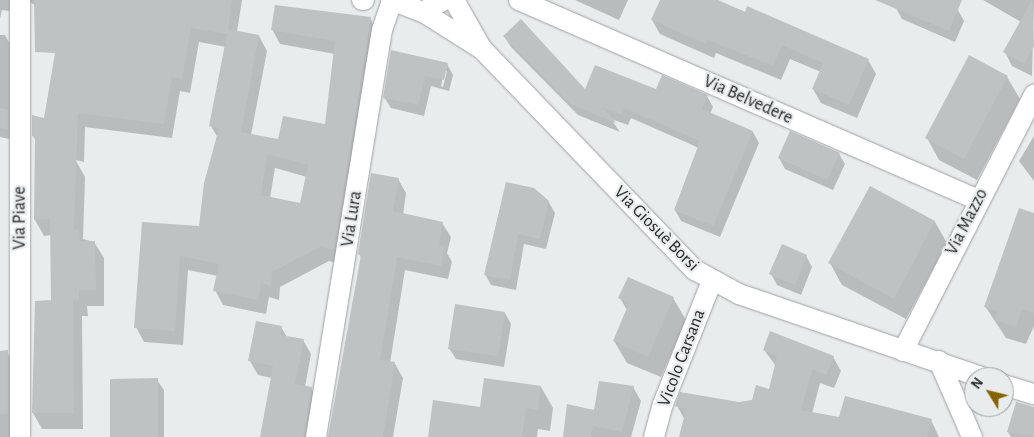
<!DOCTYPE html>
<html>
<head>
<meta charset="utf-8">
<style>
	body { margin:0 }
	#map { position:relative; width:1034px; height:437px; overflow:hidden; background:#e8eced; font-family:"Alegreya Sans",sans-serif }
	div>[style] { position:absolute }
	.shadow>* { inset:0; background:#0003 }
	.building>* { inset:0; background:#bec2c3 }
	.roads { filter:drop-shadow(0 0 1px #9ea1a2) drop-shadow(0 0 1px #9ea1a2) }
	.street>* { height:20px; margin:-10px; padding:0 10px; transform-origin:10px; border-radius:10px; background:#fff }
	span { translate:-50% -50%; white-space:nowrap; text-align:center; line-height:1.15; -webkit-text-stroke:4.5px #e8eced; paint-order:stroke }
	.street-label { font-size:18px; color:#28292a }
	.north { position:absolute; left:964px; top:367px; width:50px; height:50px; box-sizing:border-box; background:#e8eced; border:1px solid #9b9e9f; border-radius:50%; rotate:306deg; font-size:14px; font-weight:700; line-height:20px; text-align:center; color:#28292a }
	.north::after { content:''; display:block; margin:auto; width:18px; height:22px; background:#876400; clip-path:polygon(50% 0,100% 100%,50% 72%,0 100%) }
</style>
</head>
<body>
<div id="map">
	<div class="shadow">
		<i style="clip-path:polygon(evenodd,0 0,242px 0,237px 32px,259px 36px,267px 51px,251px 135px,279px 140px,326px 125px,335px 54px,280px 44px,272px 29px,370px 18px,378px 33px,342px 264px,329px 261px,280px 287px,279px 300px,269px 297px,266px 314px,223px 305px,215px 290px,218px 276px,188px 270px,183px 345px,144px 342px,136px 327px,143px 223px,200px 227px,218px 138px,211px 126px,226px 47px,199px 42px,190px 93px,180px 91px,172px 138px,85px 127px,84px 162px,42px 151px,33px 136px,45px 119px,59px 38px,36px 6px,30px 2px,17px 12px,2px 10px,0 19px,0 0,275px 168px,307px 177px,301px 205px,270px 198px,275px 168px)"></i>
		<i style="clip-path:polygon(575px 0,628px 0,619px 20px)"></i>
		<i style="clip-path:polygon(661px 0,715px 0,868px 60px,876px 74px,857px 118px,821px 103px,813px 89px,821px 72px,790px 59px,781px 80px,716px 53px,714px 58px,660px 34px,652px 20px)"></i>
		<i style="clip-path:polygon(899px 0,934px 0,958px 10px,964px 21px,955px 42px,902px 19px,896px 8px)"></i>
		<i style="clip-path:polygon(983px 0,1034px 0,1032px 76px,1012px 66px,1005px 52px,1021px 22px)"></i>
		<i style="clip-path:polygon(0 35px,5px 35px,11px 46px,14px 140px,0 137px)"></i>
		<i style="clip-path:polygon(504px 36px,586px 92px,656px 91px,707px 96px,713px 107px,710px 114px,753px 132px,759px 143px,720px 237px,681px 221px,675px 210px,699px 148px,631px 118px,628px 125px,611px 119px,620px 132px,578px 115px,511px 47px)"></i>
		<i style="clip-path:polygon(970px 57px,1007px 77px,1020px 99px,977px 180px,939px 160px,927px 138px)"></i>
		<i style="clip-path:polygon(evenodd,447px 64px,453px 75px,449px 91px,431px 86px,424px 116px,391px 108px,384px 97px,447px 64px,444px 71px,447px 71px,443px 87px,441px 86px,444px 71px)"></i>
		<i style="clip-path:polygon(1034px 136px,1034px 181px,1019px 161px)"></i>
		<i style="clip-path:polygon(839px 154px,845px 164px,833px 190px,785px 169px,779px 158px)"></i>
		<i style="clip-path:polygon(76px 161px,85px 177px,83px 239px,94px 242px,104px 258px,104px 306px,87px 306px,88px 316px,82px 316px,83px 429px,42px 429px,33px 413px,52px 302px,52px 235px,44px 236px,35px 220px)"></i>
		<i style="clip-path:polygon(398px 179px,406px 193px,403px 215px,442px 223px,451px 237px,447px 253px,452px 262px,448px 279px,405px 270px,390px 363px,395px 364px,403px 378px,393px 437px,329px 437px,362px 259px,359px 254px)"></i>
		<i style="clip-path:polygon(506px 183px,548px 201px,555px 213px,546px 249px,524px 244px,516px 290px,491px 285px,485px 274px)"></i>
		<i style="clip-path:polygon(871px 188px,935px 222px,947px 243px,906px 319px,842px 285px,830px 263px)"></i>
		<i style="clip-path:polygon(1034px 214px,1034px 326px,1026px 344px,1006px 338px,985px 306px)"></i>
		<i style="clip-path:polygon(806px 256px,812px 267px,801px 295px,777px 285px,771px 274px)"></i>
		<i style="clip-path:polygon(620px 298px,673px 298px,686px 320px,661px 377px,627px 363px,614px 341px,627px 310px)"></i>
		<i style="clip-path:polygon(505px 313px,511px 324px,504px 367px,456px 359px,449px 348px)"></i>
		<i style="clip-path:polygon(281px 327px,287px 337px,303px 340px,311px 354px,305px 387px,311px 388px,320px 402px,315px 437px,261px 437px,272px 378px,258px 375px,250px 361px)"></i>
		<i style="clip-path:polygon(764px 350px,833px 357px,841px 371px,834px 388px,820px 383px,812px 414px,840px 419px,931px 420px,939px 437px,680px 437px,685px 420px,677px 406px,739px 403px,753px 401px,770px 391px,776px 366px)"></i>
		<i style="clip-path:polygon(0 352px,7px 352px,17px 369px,15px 437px,0 437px)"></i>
		<i style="clip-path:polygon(157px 380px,164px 390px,164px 437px,112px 437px)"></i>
		<i style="clip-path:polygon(541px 387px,553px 408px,550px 431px,538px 429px,537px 437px,429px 437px,481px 408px)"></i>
		<i style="clip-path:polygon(633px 387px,641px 401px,631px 437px,564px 437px)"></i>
		<i style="clip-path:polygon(1034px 409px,1034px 437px,1011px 437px,1008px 432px)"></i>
	</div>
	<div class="building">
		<i style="clip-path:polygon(evenodd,34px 0,232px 0,228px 29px,259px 35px,241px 132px,278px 139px,283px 116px,325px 124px,335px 41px,271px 30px,275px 5px,371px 17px,334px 250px,320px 247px,272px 272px,271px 286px,261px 283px,258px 300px,213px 291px,219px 264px,180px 256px,175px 331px,134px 328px,142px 222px,199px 226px,204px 183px,219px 128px,209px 126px,227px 34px,191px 28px,182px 79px,172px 77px,164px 124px,78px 113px,74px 230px,79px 229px,80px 241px,95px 241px,96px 290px,79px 290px,79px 300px,73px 300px,74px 413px,32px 413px,35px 301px,51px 300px,50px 219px,34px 220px,35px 137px,32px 136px,32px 115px,44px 118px,55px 53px,35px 52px,34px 0,267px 154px,308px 165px,300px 203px,261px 195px,267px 154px)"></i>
		<i style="clip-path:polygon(660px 0,718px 0,745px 12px,747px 6px,869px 59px,849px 105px,812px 89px,823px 63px,782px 45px,773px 66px,708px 40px,706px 44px,651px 20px)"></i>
		<i style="clip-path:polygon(875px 0,962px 0,949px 31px)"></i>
		<i style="clip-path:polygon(1032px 0,1034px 46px,1024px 64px,1003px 52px)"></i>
		<i style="clip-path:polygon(521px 19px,585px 89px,595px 65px,656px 89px,662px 75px,708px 95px,702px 109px,753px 131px,713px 226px,674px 210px,700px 141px,624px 108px,622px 115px,603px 108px,616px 123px,570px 104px,503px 36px)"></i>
		<i style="clip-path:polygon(391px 50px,448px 63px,444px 80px,425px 76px,418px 105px,383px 98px)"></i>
		<i style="clip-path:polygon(969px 55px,1008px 76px,964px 159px,925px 138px)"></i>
		<i style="clip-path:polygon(0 108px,8px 110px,8px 130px,0 128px)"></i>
		<i style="clip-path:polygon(790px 131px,840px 153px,827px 180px,778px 158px)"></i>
		<i style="clip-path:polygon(371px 173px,399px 178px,393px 211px,443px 222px,439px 245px,445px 246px,441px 266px,397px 257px,380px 360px,395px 362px,383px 437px,328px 437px,361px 255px,358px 254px)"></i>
		<i style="clip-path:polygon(506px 182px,534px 188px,549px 201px,540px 239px,518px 234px,510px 280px,484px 275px)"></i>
		<i style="clip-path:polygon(870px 186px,935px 221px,894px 299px,828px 263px)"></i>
		<i style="clip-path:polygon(1019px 208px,1034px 213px,1034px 313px,1022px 309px,1016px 327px,995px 320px,998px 311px,984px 307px)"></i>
		<i style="clip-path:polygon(782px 244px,807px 255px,795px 285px,769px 274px)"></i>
		<i style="clip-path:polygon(628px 277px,674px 297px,648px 357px,613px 341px,629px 303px,618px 298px)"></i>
		<i style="clip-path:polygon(455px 304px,505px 312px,498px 356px,448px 349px)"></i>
		<i style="clip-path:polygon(256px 321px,282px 326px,280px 335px,304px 339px,295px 384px,312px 387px,304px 437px,260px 437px,273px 366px,248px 361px)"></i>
		<i style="clip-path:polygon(770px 331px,834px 356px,826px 375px,812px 369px,801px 410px,839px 417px,845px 396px,932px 419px,927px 437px,679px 437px,686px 409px,675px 406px,680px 392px,739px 402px,752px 400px,756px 385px,769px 389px,777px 356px,763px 350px)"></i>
		<i style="clip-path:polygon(8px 350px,8px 414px,0 414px,0 351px)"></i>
		<i style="clip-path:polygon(158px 378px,158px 437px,110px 437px,110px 379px)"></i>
		<i style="clip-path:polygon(484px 378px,541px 386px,538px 410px,526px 408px,522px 437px,428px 437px,433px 400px,480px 407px)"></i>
		<i style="clip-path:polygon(599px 381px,634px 386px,622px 432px,593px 426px,591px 437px,563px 437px,567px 404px,594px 410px)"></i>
		<i style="clip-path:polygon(1016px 402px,1034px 407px,1034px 437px,1007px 432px)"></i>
	</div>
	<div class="roads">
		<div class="street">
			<i style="left:20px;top:0;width:437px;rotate:90deg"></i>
			<i style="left:362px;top:0;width:2px"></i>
			<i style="left:391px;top:0;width:34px;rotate:21deg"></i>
			<i style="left:423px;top:12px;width:24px;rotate:-30deg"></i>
			<i style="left:454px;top:0;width:56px;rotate:60.3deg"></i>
			<i style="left:482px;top:49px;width:307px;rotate:46.1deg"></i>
			<i style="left:695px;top:270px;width:50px;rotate:28.6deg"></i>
			<i style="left:739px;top:294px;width:256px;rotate:18.9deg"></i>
			<i style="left:519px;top:0;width:501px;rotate:23.54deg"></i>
			<i style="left:423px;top:12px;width:67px;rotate:32.3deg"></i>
			<i style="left:903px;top:351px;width:288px;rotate:-62.9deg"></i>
			<i style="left:939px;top:361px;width:83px;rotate:66.5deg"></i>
			<i style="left:1004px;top:385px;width:31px;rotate:17deg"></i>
			<i style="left:316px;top:437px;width:412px;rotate:-80.8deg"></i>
			<i style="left:382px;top:30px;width:31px;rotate:-71deg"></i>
			<i style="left:654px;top:437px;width:34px;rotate:-75deg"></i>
			<i style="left:663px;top:404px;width:132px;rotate:-68.3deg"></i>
		</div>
	</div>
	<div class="street-label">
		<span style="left:748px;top:100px;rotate:24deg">Via Belvedere</span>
		<span style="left:20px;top:218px;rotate:-90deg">Via Piave</span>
		<span style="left:352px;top:219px;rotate:-81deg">Via Lura</span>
		<span style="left:967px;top:222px;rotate:-63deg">Via Mazzo</span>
		<span style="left:656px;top:229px;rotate:45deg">Via Giosuè Borsi</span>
		<span style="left:682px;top:358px;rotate:-69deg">Vicolo Carsana</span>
	</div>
	<div class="north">N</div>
</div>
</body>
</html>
